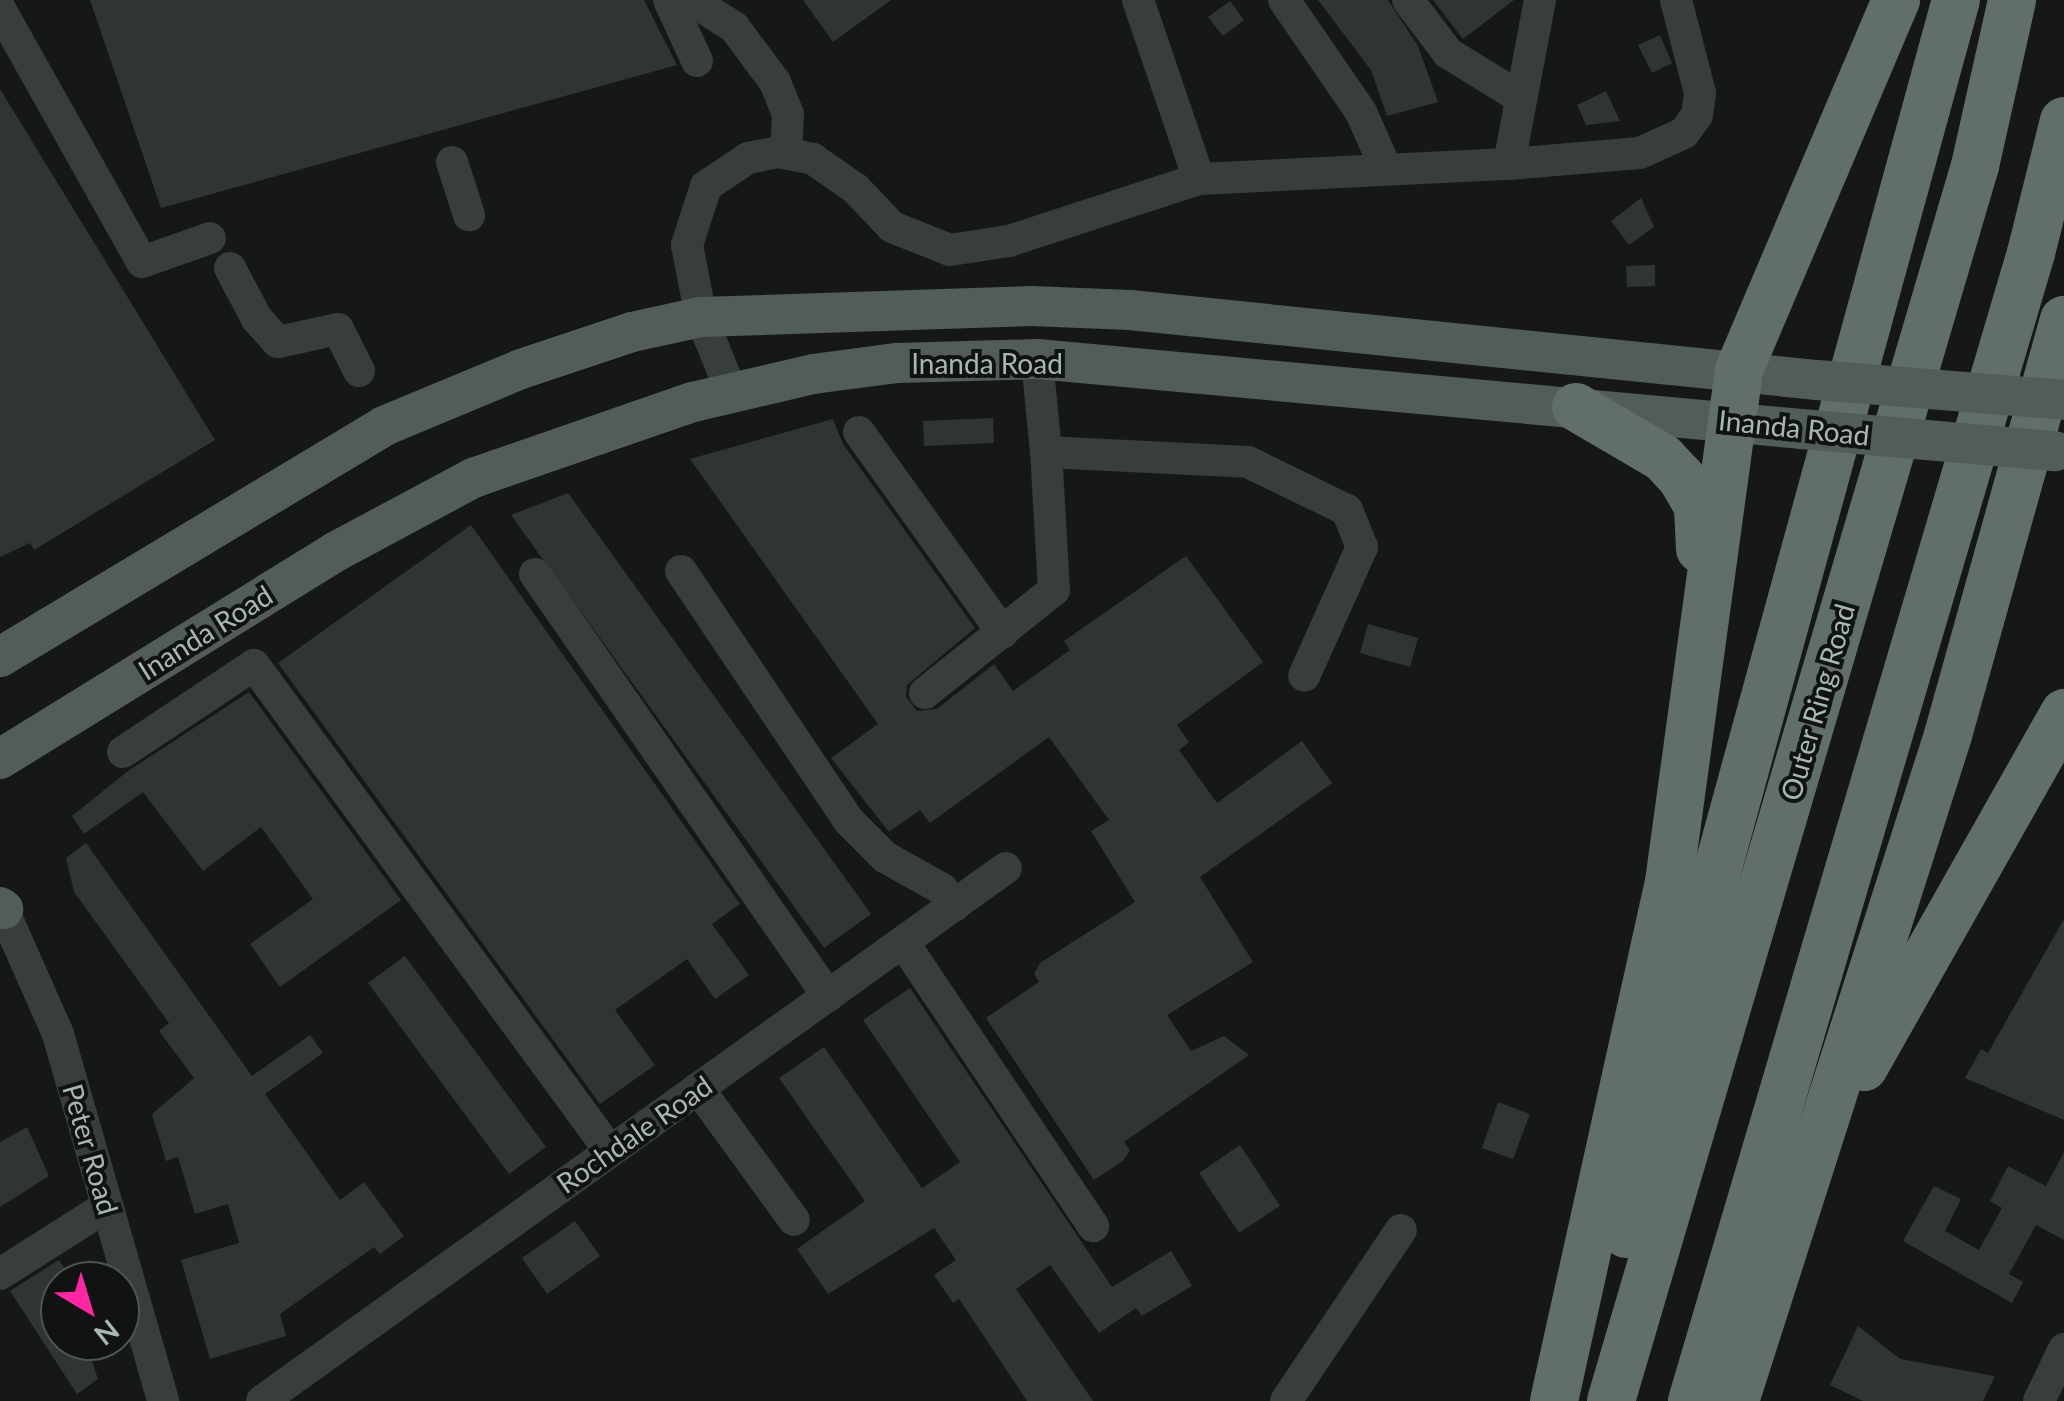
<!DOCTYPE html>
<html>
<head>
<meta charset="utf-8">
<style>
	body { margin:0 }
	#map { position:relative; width:2064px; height:1401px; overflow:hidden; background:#161818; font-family:Lato,sans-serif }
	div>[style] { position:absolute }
	.building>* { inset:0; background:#313434 }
	.minor>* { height:32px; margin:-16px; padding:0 16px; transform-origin:16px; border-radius:16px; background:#373e3b }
	.major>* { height:40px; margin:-20px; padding:0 20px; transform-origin:20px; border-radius:20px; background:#525d58 }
	.highway>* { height:48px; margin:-24px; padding:0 24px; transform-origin:24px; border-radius:24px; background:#626f69 }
	.major-bridge>* { height:40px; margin:-20px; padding:0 20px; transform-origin:20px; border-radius:20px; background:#525d58 }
	span { translate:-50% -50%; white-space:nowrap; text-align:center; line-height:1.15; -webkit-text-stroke:8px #111313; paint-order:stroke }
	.street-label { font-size:28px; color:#a7b9af }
	.north { position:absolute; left:40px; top:1261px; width:100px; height:100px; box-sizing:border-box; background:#111313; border:2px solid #4d5551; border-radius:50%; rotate:142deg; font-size:28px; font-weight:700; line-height:40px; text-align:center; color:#a7b9af }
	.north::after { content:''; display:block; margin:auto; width:35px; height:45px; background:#ff27a3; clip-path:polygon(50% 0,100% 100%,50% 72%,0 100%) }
</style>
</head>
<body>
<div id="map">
	<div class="building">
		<i style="clip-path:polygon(90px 0,644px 0,677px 65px,161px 208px)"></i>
		<i style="clip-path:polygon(803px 0,891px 0,833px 42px)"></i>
		<i style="clip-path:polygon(1318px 0,1388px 0,1418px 46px,1438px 102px,1387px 116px,1371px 70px)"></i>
		<i style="clip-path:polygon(1433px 0,1514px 0,1463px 39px)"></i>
		<i style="clip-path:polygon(1230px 1px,1244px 20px,1223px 36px,1208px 17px)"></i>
		<i style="clip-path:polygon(1660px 35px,1672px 63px,1652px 73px,1638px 45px)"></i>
		<i style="clip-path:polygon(0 89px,215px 440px,34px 550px,30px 543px,0 557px)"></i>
		<i style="clip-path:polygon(1606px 91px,1620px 121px,1586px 125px,1577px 105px)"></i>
		<i style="clip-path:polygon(1641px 198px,1654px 227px,1629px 245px,1611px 221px)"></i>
		<i style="clip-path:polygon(1655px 265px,1655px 286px,1627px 287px,1626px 266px)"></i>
		<i style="clip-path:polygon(993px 418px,994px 443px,924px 446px,923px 421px)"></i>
		<i style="clip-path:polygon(833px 419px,843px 444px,975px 628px,907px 685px,906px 697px,917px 711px,937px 709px,994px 664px,1013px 691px,1070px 650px,1064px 641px,1186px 556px,1263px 662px,1177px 725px,1189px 742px,1179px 750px,1217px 803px,1302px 741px,1332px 783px,1200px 877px,1253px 962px,1167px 1015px,1191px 1051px,1224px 1036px,1249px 1055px,1124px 1142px,1130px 1150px,1123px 1161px,1094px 1180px,986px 1018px,1039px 982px,1034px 974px,1040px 963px,1135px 902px,1091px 831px,1109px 820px,1049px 737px,930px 823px,920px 810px,889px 832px,831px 758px,878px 724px,690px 459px)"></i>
		<i style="clip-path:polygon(568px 493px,871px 914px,824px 948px,511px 515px)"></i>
		<i style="clip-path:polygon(471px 525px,740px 904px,712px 924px,749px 975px,715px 999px,687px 959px,615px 1010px,655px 1065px,600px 1104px,278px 663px)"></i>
		<i style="clip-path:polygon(1368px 624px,1418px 638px,1410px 667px,1360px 653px)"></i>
		<i style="clip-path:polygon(249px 692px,401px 900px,280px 987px,250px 944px,313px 899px,261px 827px,203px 871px,143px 792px,84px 834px,72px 816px,128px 771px)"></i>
		<i style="clip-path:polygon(86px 843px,252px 1076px,310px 1035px,323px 1053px,265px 1094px,340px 1200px,364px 1182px,404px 1236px,380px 1254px,374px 1247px,280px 1314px,286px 1336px,210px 1359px,181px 1260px,239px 1243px,228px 1204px,195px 1214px,178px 1157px,166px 1161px,152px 1114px,194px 1078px,159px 1031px,169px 1023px,74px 892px,66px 858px)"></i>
		<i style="clip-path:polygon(2064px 919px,2064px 1120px,1965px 1078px,1981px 1049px,1988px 1053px)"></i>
		<i style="clip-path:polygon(405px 956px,546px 1147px,509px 1174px,368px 983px)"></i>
		<i style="clip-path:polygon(910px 988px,1112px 1287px,1171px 1251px,1192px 1286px,1142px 1316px,1136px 1308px,1099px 1333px,1050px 1265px,1016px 1289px,1093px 1401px,1027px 1401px,959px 1299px,953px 1303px,934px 1275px,956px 1260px,934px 1228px,828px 1294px,797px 1249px,865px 1201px,779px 1078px,824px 1047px,922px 1188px,960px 1162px,863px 1020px)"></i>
		<i style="clip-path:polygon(1498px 1102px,1530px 1114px,1513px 1159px,1482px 1148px)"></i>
		<i style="clip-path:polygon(27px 1127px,49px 1176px,0 1207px,0 1142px)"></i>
		<i style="clip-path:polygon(1240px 1145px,1280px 1206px,1239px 1233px,1199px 1173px)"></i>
		<i style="clip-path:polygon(2064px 1152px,2064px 1240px,2036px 1225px,2009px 1274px,2023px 1282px,2012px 1303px,1903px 1241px,1934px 1186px,1961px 1199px,1945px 1231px,1979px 1250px,2002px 1208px,1990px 1201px,2008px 1166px,2046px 1186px)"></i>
		<i style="clip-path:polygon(575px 1221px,600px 1256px,547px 1294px,522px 1258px)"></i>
		<i style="clip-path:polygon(59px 1260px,73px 1281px,60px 1281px,60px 1341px,85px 1341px,98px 1379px,77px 1394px,10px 1291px)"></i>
		<i style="clip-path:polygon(1858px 1326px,1900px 1359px,1995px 1376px,1983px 1401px,1863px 1401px,1830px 1385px)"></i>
	</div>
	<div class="minor">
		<i style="left:669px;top:0;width:67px;rotate:65.3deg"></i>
		<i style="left:691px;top:0;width:51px;rotate:32.1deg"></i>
		<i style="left:734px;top:27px;width:69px;rotate:53.3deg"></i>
		<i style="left:775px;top:82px;width:35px;rotate:68deg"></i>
		<i style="left:788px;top:114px;width:39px;rotate:93deg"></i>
		<i style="left:1138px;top:0;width:189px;rotate:71.2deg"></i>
		<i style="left:1284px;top:0;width:136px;rotate:55.5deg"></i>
		<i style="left:1361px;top:112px;width:62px;rotate:66.3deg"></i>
		<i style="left:1408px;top:0;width:66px;rotate:53deg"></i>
		<i style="left:1448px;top:53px;width:86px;rotate:31.7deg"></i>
		<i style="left:0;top:9px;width:290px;rotate:60.7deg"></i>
		<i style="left:142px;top:262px;width:72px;rotate:-19.4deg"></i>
		<i style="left:452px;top:162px;width:56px;rotate:72.2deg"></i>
		<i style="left:1509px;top:164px;width:131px;rotate:-4.8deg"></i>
		<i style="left:1640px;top:153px;width:48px;rotate:-24.4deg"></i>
		<i style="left:1684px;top:133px;width:22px;rotate:-54deg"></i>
		<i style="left:1697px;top:115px;width:22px;rotate:-82deg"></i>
		<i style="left:1700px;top:93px;width:96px;rotate:-104.5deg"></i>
		<i style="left:230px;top:268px;width:58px;rotate:62.1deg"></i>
		<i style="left:257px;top:319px;width:31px;rotate:48deg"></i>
		<i style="left:278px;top:342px;width:61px;rotate:-12.2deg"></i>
		<i style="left:338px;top:329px;width:47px;rotate:63.4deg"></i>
		<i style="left:1037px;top:359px;width:93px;rotate:84.5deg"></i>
		<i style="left:1046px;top:452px;width:202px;rotate:2.8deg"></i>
		<i style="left:1248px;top:462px;width:110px;rotate:25.9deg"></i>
		<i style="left:1347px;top:510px;width:40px;rotate:68deg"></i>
		<i style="left:1362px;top:547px;width:141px;rotate:114.2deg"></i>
		<i style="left:732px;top:393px;width:82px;rotate:-112.2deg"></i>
		<i style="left:701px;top:317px;width:73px;rotate:-101deg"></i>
		<i style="left:687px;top:245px;width:62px;rotate:-72.1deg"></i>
		<i style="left:706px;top:186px;width:50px;rotate:-33.7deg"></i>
		<i style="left:748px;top:158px;width:31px;rotate:-11deg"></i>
		<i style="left:778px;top:152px;width:36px;rotate:11deg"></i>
		<i style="left:813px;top:159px;width:52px;rotate:34.9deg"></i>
		<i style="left:856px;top:189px;width:52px;rotate:46.5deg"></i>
		<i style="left:892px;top:227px;width:62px;rotate:21.6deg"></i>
		<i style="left:950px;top:250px;width:60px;rotate:-8.7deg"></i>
		<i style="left:1009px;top:241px;width:200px;rotate:-18.1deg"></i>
		<i style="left:1199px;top:179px;width:310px;rotate:-2.8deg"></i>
		<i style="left:1509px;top:164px;width:167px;rotate:-79.3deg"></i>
		<i style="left:859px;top:432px;width:247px;rotate:54.4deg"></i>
		<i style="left:681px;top:571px;width:301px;rotate:56.1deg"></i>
		<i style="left:849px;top:821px;width:51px;rotate:45deg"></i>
		<i style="left:885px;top:857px;width:65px;rotate:29.3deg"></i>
		<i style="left:942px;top:889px;width:21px;rotate:55deg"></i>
		<i style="left:535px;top:574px;width:514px;rotate:55.23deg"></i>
		<i style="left:925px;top:693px;width:165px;rotate:-38.6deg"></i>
		<i style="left:1054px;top:590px;width:138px;rotate:-93.3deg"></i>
		<i style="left:123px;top:752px;width:157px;rotate:-33.6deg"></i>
		<i style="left:254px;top:665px;width:602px;rotate:53.78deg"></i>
		<i style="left:0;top:903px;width:143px;rotate:66.1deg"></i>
		<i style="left:58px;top:1034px;width:382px;rotate:74deg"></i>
		<i style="left:903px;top:942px;width:342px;rotate:56.2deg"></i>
		<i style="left:698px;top:1088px;width:163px;rotate:54deg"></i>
		<i style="left:0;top:1274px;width:127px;rotate:-32.4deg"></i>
		<i style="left:262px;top:1401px;width:915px;rotate:-35.62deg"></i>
		<i style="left:1286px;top:1401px;width:206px;rotate:-56.1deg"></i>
		<i style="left:2039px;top:1401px;width:58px;rotate:-64.3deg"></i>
	</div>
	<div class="major">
		<i style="left:0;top:657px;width:448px;rotate:-31deg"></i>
		<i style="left:384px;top:426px;width:148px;rotate:-22.6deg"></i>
		<i style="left:521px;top:369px;width:117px;rotate:-18.4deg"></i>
		<i style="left:632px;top:332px;width:71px;rotate:-12.3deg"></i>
		<i style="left:701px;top:317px;width:330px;rotate:-1.9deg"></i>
		<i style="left:1031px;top:306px;width:99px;rotate:2.3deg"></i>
		<i style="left:1130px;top:310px;width:691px;rotate:5.82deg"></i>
		<i style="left:0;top:759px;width:394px;rotate:-31.7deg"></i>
		<i style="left:335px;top:552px;width:157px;rotate:-28.2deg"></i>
		<i style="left:473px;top:478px;width:233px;rotate:-19.1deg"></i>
		<i style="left:693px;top:402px;width:123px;rotate:-13.1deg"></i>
		<i style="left:813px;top:374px;width:85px;rotate:-7.5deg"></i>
		<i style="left:897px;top:363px;width:140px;rotate:-1.6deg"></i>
		<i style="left:1037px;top:359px;width:767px;rotate:5.23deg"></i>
		<i style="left:0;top:907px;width:4px;rotate:34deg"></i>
	</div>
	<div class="highway">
		<i style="left:1576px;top:407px;width:101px;rotate:30.4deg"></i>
		<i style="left:1663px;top:458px;width:26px;rotate:47deg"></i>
		<i style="left:1681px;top:477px;width:34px;rotate:60deg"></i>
		<i style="left:1698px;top:507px;width:42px;rotate:87.3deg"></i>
		<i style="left:1864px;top:1067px;width:407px;rotate:-60.5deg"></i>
		<i style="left:1626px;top:1234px;width:377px;rotate:-75.9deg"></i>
		<i style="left:1718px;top:868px;width:900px;rotate:-74.67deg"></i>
		<i style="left:1554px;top:1401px;width:532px;rotate:-77.51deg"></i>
		<i style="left:1669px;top:882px;width:517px;rotate:-82.21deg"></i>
		<i style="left:1739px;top:370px;width:402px;rotate:-67deg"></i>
		<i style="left:1611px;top:1401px;width:1288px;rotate:-73.58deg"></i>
		<i style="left:1975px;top:166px;width:170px;rotate:-77.4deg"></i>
		<i style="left:1692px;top:1401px;width:1197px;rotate:-73.55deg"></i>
		<i style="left:2031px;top:253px;width:136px;rotate:-76deg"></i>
		<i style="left:1735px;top:1401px;width:699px;rotate:-72.26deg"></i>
		<i style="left:1948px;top:735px;width:431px;rotate:-74.4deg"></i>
	</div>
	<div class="major-bridge">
		<i style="left:1817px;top:380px;width:248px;rotate:4.6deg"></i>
		<i style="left:1801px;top:429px;width:255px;rotate:5deg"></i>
	</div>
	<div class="street-label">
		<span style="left:987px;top:363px">Inanda Road</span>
		<span style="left:1794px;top:427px;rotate:6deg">Inanda Road</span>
		<span style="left:205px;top:632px;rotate:-32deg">Inanda Road</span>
		<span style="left:1817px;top:702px;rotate:-74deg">Outer Ring Road</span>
		<span style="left:634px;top:1134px;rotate:-35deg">Rochdale Road</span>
		<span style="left:91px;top:1149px;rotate:74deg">Peter Road</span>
	</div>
	<div class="north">N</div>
</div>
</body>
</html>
